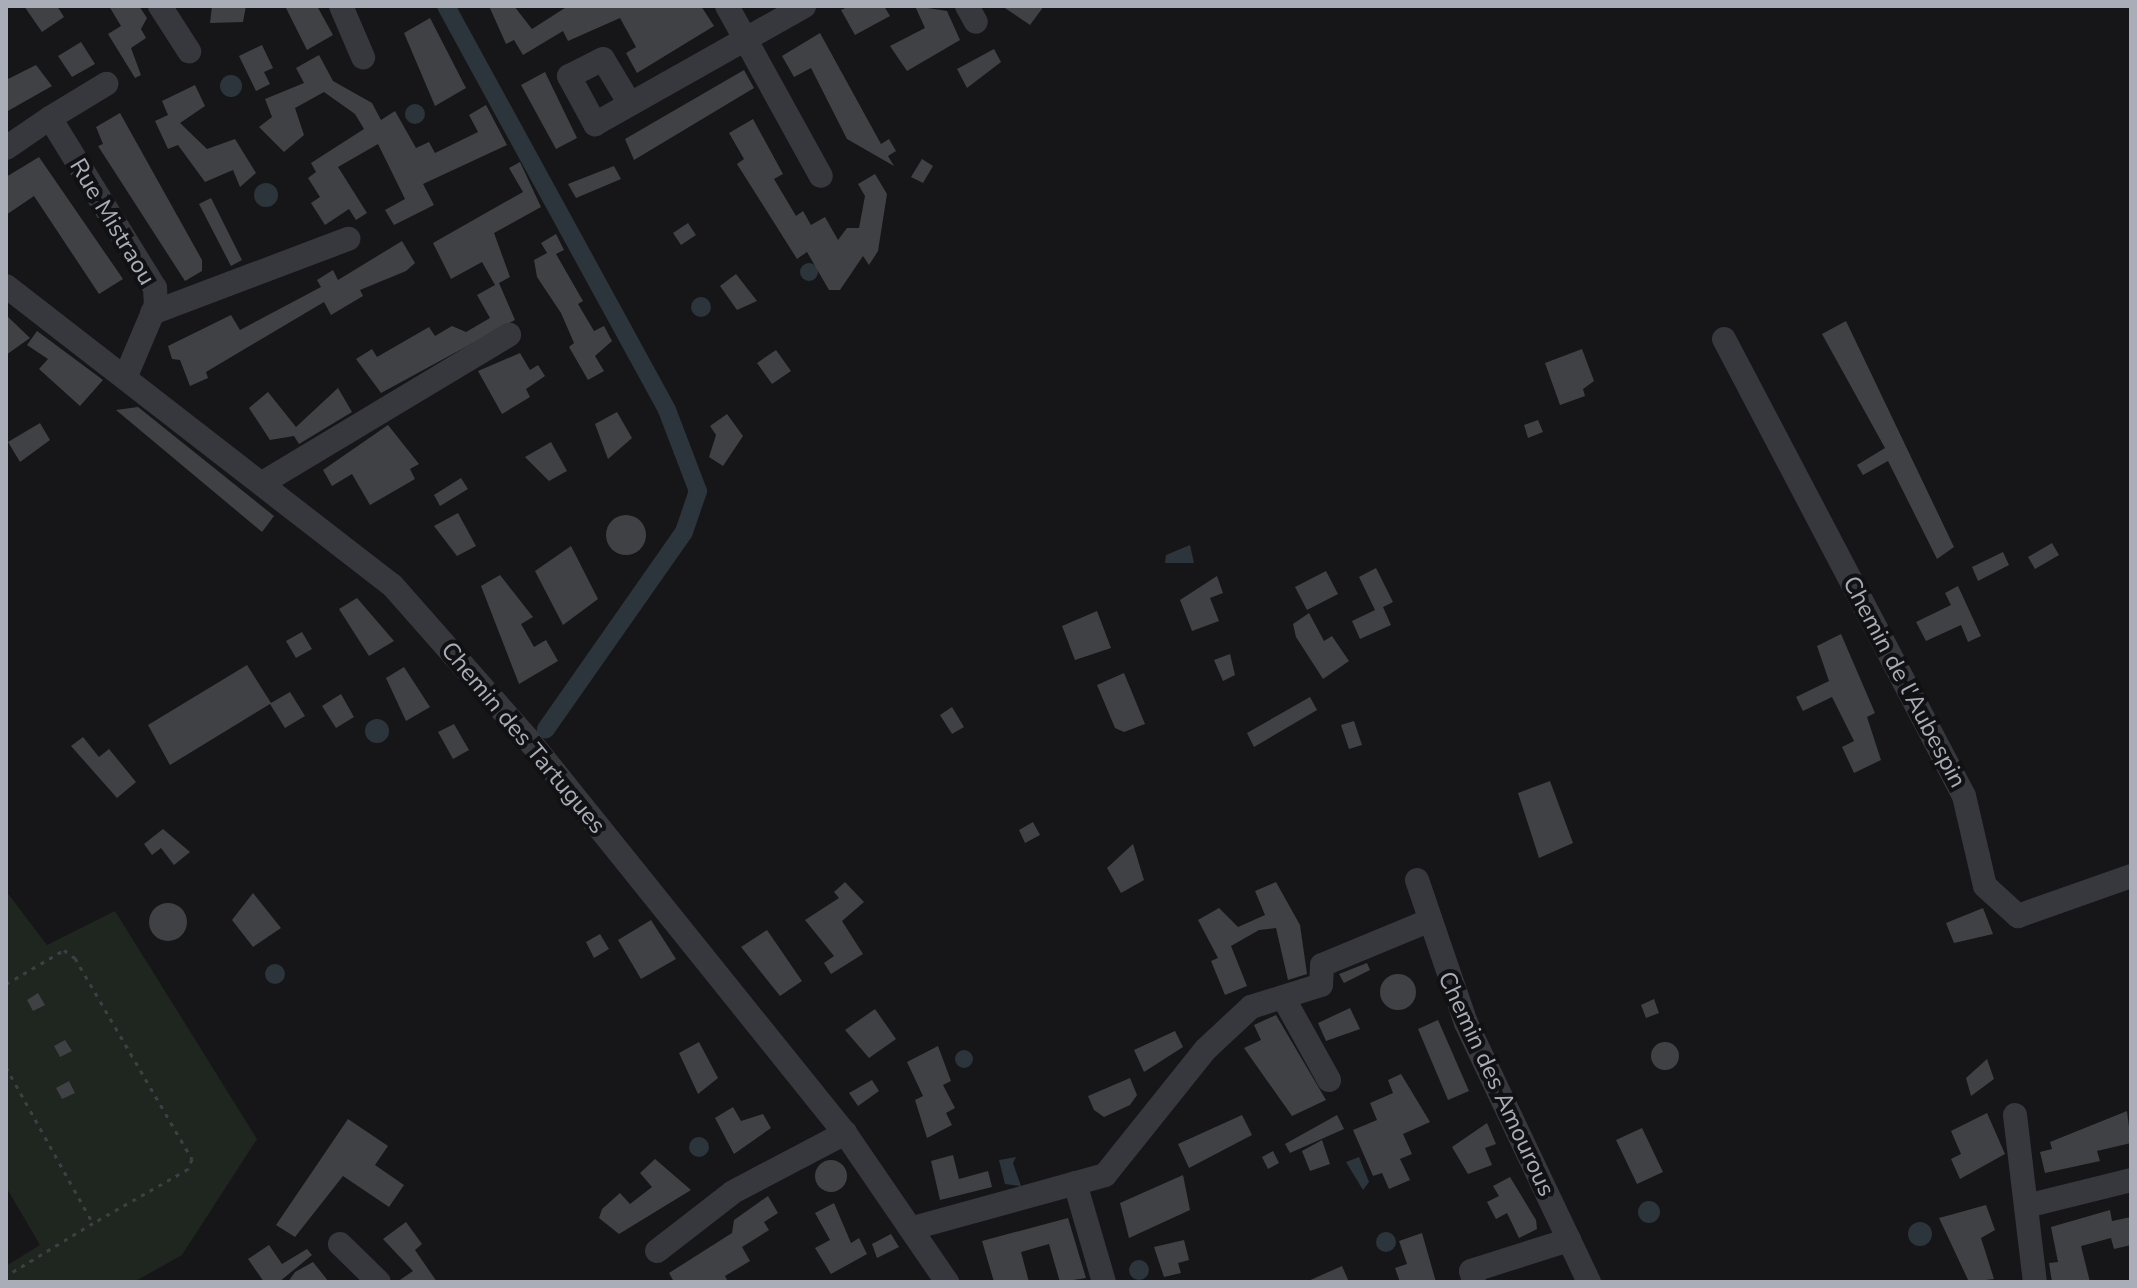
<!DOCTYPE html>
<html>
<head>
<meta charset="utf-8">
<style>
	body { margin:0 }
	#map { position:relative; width:2137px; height:1288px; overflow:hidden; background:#161618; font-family:"Nunito Sans",sans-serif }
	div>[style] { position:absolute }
	.green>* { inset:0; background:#1e261f }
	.water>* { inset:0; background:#2c353c }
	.round { border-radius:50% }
	.canal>* { height:18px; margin:-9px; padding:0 9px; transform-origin:9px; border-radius:9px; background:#2c353c }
	.building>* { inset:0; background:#404145 }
	.path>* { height:3px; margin-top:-1.5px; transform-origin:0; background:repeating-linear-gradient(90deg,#3d3f44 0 4px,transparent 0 10px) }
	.minor>* { height:24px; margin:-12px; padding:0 12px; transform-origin:12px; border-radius:12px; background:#37383d }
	span { translate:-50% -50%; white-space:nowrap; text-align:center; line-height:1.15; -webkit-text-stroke:8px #111113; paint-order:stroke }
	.street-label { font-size:24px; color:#a8adb8 }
	.frame { position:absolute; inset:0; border:8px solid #a8adb8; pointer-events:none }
</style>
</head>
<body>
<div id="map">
	<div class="green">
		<i style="clip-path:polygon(6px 891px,47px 945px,115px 911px,257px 1139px,182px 1255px,134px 1282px,6px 1282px,6px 1266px,40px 1245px,6px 1187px)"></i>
	</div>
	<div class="water">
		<i class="round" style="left:220px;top:75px;width:22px;height:22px"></i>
		<i class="round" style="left:405px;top:104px;width:20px;height:20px"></i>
		<i class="round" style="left:254px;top:183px;width:24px;height:24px"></i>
		<i class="round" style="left:800px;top:263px;width:18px;height:18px"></i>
		<i class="round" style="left:691px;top:297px;width:20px;height:20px"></i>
		<i style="clip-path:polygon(1190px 545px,1194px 563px,1165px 563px,1166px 555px)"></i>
		<i class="round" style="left:365px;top:719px;width:24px;height:24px"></i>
		<i class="round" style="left:265px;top:964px;width:20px;height:20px"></i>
		<i class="round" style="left:955px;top:1050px;width:18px;height:18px"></i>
		<i class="round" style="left:689px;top:1137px;width:20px;height:20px"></i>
		<i style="clip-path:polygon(1016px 1157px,1013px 1163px,1021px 1186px,1005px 1184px,999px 1160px)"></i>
		<i style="clip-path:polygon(1359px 1157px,1369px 1182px,1363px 1190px,1346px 1162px)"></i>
		<i class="round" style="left:1638px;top:1201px;width:22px;height:22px"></i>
		<i class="round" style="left:1908px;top:1222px;width:24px;height:24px"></i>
		<i class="round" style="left:1376px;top:1232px;width:20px;height:20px"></i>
		<i class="round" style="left:1129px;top:1260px;width:20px;height:20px"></i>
	</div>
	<div class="canal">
		<i style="left:446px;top:6px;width:460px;rotate:61.3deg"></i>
		<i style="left:667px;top:410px;width:87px;rotate:69.1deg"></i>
		<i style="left:698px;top:491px;width:43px;rotate:108.9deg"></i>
		<i style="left:684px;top:532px;width:241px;rotate:125deg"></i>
	</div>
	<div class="building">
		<i style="clip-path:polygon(24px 6px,57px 6px,64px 17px,42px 32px)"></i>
		<i style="clip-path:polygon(109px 6px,139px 6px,147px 18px,141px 29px,146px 38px,131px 48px,141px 75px,135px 78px,108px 34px,121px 26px)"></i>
		<i style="clip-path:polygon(212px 6px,246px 6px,243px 22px,210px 23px)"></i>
		<i style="clip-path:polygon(285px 6px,317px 6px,333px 35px,307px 50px)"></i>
		<i style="clip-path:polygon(489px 6px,514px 6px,532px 29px,568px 6px,701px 6px,714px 26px,637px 73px,626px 53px,636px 47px,620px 18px,568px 41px,563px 31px,523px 55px,514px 40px,506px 44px)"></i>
		<i style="clip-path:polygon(850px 6px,884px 6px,890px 16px,855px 35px,841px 10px)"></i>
		<i style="clip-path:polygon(915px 6px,947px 11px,960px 40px,907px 71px,890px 46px,925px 28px)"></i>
		<i style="clip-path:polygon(1002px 6px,1044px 6px,1030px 25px)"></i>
		<i style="clip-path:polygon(430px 18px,466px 88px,435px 106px,404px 33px)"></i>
		<i style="clip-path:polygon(820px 33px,881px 144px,889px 139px,896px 151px,888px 156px,894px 166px,847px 139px,811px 68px,794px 77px,782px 56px)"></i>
		<i style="clip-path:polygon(81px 42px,95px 64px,72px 77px,58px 56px)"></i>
		<i style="clip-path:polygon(262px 45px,273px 68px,264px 72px,270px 84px,256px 91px,239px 56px)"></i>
		<i style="clip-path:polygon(994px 49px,1001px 62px,967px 88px,957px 69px)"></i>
		<i style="clip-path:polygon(319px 55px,333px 81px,372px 103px,381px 120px,395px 111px,416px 148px,429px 142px,435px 153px,478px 132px,469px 115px,486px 105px,507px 145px,423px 184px,434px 205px,394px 225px,385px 210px,405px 199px,378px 144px,338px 167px,367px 213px,356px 220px,349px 209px,325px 225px,311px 203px,320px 197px,308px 178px,316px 172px,311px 163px,364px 129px,355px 114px,324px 92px,295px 108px,304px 135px,284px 152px,259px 127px,272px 117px,265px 99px,304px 83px,296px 68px)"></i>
		<i style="clip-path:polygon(36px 65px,52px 86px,6px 112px,6px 80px)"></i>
		<i style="clip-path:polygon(744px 70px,754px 88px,634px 160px,625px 139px)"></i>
		<i style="clip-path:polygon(545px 72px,577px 138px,556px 149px,521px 85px)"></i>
		<i style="clip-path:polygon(195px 85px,205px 106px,180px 123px,207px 149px,235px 139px,256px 173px,240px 187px,233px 170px,205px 182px,178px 145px,168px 149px,155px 121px,168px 115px,162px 101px)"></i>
		<i style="clip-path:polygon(120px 113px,202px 260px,202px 271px,185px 281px,98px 146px,103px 144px,96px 127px)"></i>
		<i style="clip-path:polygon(753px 119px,783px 174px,774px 179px,796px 216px,803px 211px,811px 225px,825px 217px,838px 240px,847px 228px,859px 228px,865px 196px,858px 184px,875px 174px,887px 194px,878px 251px,869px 265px,863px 256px,840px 290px,829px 290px,807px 252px,797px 259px,737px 164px,744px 159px,729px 133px)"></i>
		<i style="clip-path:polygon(39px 157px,123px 279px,99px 294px,34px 196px,6px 215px,6px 177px)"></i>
		<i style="clip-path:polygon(922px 159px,933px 166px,923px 183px,911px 177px)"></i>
		<i style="clip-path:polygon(520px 162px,541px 207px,494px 233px,510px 277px,499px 283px,515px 320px,381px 393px,356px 359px,372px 349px,377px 357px,429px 327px,435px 336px,452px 326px,466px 332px,490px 318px,477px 295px,495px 285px,482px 262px,451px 279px,433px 243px,523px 192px,509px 168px)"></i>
		<i style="clip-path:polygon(614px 166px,621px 179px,576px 198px,568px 184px)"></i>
		<i style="clip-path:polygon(211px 198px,242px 260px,231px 266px,199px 204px)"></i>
		<i style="clip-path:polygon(688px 223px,696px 235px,681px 245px,673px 233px)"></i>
		<i style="clip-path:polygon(556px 234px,564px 250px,556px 254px,583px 301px,578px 304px,594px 331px,604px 326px,612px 341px,595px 356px,604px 371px,588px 380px,569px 347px,574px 343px,561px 313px,537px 277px,534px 260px,547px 253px,541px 243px)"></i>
		<i style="clip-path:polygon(402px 241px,415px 263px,406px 271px,360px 290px,363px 296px,331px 315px,324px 302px,206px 372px,208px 378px,190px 386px,180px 360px,172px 359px,168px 346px,231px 315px,240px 330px,321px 287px,317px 280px,333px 270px,338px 280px)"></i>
		<i style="clip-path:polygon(736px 274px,757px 301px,737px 310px,720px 286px)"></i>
		<i style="clip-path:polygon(6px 315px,30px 338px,6px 355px)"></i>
		<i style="clip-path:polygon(1846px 321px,1954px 547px,1937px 559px,1888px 461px,1863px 475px,1857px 465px,1885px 448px,1822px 334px)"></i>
		<i style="clip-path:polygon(37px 331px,103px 380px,80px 406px,39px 369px,48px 359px,27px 345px)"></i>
		<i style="clip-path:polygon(1582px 349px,1594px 381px,1583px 389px,1585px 396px,1560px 405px,1545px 363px)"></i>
		<i style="clip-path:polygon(776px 350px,791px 371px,772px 384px,757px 363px)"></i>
		<i style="clip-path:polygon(520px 353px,530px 370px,538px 365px,545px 376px,526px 389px,530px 397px,502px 414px,478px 371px)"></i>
		<i style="clip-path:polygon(338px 388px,352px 412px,299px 444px,294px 436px,270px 440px,249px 408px,268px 392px,296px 427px)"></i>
		<i style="clip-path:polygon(138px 407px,274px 516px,262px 532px,116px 410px)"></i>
		<i style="clip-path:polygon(617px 412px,632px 438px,608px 459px,595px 424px)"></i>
		<i style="clip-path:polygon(727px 414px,743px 436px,723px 466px,709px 457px,716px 435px,710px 426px)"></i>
		<i style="clip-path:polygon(1538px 420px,1543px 432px,1528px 438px,1524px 425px)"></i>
		<i style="clip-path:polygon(40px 423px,50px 440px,20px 462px,8px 442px)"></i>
		<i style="clip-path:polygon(388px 425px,419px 464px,410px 469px,415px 479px,370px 505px,352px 474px,332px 486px,323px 470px)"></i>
		<i style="clip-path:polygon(551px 442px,567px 471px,549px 481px,525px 457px)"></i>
		<i style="clip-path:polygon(461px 478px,468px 489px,440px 506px,434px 495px)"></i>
		<i style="clip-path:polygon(458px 513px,476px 546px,457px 556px,434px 526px)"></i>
		<i class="round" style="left:606px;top:515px;width:40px;height:40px"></i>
		<i style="clip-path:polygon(2052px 543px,2059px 555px,2035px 569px,2028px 557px)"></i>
		<i style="clip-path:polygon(571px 546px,598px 599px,563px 625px,535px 571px)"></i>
		<i style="clip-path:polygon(2003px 552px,2009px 565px,1978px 581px,1972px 567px)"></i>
		<i style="clip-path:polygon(1376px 568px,1393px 602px,1383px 607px,1391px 625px,1360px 639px,1352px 621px,1375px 610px,1359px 577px)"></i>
		<i style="clip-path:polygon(1326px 571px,1338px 594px,1307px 610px,1295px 587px)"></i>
		<i style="clip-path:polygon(500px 575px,533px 617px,521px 624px,534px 647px,546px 640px,558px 661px,519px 684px,481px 586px)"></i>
		<i style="clip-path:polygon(1217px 576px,1223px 593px,1210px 598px,1219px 621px,1192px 631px,1180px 600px)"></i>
		<i style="clip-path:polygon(1958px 586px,1981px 636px,1968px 642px,1961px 625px,1926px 641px,1916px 622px,1951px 605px,1945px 593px)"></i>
		<i style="clip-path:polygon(357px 598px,394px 641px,369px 656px,339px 609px)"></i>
		<i style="clip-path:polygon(1097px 611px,1111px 648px,1075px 660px,1062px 626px)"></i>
		<i style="clip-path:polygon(1309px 613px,1324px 641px,1332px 636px,1349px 661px,1323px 679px,1296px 637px,1293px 624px)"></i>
		<i style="clip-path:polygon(302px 632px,312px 649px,296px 658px,286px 641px)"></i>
		<i style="clip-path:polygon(1841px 634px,1875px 713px,1867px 717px,1881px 760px,1854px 773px,1842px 747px,1854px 741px,1832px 697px,1803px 711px,1796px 697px,1829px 681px,1817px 646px)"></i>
		<i style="clip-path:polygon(1230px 654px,1235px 675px,1223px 681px,1214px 660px)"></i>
		<i style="clip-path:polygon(247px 665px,271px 703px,290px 692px,305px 716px,285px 728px,270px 704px,170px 765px,148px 725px)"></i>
		<i style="clip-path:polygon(404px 667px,430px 707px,406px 721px,386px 678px)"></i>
		<i style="clip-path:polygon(1124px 673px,1145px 724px,1124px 732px,1115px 728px,1097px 685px)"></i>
		<i style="clip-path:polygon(341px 694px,354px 717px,336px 728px,322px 706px)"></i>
		<i style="clip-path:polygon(1310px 697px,1317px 710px,1254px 747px,1247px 733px)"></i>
		<i style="clip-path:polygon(952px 707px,964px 727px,952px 734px,940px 715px)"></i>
		<i style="clip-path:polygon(1354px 721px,1362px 745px,1349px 749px,1341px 725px)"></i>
		<i style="clip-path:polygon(454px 724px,469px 750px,453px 759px,438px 732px)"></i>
		<i style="clip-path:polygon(83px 737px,99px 757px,109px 749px,136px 782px,117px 798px,71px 746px)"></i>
		<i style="clip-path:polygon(1550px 781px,1573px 843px,1539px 858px,1518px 793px)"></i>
		<i style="clip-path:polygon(1033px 822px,1040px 835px,1025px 843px,1019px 830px)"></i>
		<i style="clip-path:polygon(163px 829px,190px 852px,174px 865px,161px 848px,152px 855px,144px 844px)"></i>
		<i style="clip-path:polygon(1133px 844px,1144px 880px,1121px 893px,1107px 868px)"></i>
		<i style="clip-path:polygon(845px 882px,864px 902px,842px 921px,863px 954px,831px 974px,824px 963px,834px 956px,805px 920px,839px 898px,834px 892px)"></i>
		<i style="clip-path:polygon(1276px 882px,1300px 925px,1307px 974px,1288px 980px,1276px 928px,1259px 930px,1231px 946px,1247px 986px,1225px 995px,1211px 961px,1218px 958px,1198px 920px,1219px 908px,1238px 927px,1265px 915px,1255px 891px)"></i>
		<i style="clip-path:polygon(253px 893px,281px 928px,253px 947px,232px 920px)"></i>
		<i class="round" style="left:149px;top:903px;width:38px;height:38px"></i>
		<i style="clip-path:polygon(1983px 908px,1993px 934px,1954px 943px,1946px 923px)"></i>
		<i style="clip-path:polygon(651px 920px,676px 959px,641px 979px,618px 940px)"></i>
		<i style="clip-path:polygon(767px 930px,802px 981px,780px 996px,741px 947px)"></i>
		<i style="clip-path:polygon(600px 934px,609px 949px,594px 958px,586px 942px)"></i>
		<i style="clip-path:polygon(1367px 963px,1370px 970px,1344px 983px,1339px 974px)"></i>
		<i class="round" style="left:1380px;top:974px;width:36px;height:36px"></i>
		<i style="clip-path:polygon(38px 993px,45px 1005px,33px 1011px,27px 1000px)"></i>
		<i style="clip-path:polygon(1654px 999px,1659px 1013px,1646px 1018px,1641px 1005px)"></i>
		<i style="clip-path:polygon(1350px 1008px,1360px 1029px,1326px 1041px,1318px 1023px)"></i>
		<i style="clip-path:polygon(875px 1009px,896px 1039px,869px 1058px,845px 1030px)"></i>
		<i style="clip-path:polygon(1276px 1015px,1326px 1100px,1292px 1116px,1244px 1048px,1261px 1040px,1254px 1025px)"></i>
		<i style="clip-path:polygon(1438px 1020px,1469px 1091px,1448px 1100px,1418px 1029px)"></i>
		<i style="clip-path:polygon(1175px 1031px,1183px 1047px,1144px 1072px,1134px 1050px)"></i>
		<i style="clip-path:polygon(65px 1040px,72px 1051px,60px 1057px,54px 1046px)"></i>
		<i class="round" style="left:1651px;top:1042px;width:28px;height:28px"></i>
		<i style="clip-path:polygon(699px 1042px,718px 1078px,698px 1094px,679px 1053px)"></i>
		<i style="clip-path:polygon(938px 1046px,951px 1081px,943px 1085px,955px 1108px,946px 1113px,952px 1125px,927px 1138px,915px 1100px,923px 1096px,907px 1062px)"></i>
		<i style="clip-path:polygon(1987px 1059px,1994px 1079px,1971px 1096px,1966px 1078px)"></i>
		<i style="clip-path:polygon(1401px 1074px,1430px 1122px,1403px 1134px,1412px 1154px,1400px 1159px,1410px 1180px,1389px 1189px,1382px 1173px,1373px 1176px,1353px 1130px,1377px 1120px,1370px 1103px,1393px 1093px,1388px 1080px)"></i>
		<i style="clip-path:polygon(1130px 1078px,1137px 1095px,1130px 1105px,1104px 1117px,1094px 1110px,1088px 1096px)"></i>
		<i style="clip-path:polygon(872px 1080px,879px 1091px,858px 1106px,849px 1093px)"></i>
		<i style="clip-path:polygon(69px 1081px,75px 1093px,62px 1099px,56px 1088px)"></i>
		<i style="clip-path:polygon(733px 1107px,741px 1121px,763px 1114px,771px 1128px,734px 1154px,715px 1118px)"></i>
		<i style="clip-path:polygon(2127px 1111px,2131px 1143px,2097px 1151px,2100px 1161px,2045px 1173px,2040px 1152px,2052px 1149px,2050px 1142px)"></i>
		<i style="clip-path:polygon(1987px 1113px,2005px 1154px,1960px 1179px,1951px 1159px,1961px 1154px,1951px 1131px)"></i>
		<i style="clip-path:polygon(1242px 1115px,1252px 1135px,1189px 1168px,1178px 1144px)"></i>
		<i style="clip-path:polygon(1337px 1115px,1344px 1129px,1290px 1153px,1285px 1144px)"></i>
		<i style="clip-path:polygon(348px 1119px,388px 1146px,375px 1165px,404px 1185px,389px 1207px,343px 1176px,295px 1237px,276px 1225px)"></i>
		<i style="clip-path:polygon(1487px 1123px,1496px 1144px,1485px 1148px,1492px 1165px,1468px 1174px,1452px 1147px)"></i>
		<i style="clip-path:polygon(1642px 1128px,1663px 1172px,1637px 1184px,1616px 1140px)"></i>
		<i style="clip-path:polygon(1322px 1140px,1330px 1164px,1310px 1171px,1302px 1151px)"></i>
		<i style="clip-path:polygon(1273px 1151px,1279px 1163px,1268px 1169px,1262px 1157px)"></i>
		<i style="clip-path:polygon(953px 1155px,959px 1179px,988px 1171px,992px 1187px,940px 1200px,931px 1161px)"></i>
		<i style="clip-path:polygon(655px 1159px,691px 1190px,619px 1234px,599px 1218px,602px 1209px,620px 1193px,630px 1204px,652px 1187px,640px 1173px)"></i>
		<i class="round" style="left:815px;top:1160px;width:32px;height:32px"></i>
		<i style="clip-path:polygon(1183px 1175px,1190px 1210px,1129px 1238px,1120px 1203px)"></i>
		<i style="clip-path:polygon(1510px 1177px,1536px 1220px,1537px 1229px,1519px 1238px,1507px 1213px,1496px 1219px,1487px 1202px,1499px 1196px,1493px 1186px)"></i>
		<i style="clip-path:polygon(768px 1196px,778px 1213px,764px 1222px,769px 1230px,742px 1247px,750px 1261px,725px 1276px,728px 1282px,674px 1282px,669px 1273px,732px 1233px,734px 1220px)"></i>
		<i style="clip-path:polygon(834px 1203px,851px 1243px,859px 1238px,867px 1254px,831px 1274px,815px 1248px,830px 1240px,815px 1213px)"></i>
		<i style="clip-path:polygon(1986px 1205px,1995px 1230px,1981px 1238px,1994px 1279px,1969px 1282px,1939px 1218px)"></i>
		<i style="clip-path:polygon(2110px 1210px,2112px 1221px,2131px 1217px,2131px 1245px,2114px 1249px,2111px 1238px,2081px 1246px,2090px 1282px,2052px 1282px,2049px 1263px,2058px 1262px,2051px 1227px)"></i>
		<i style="clip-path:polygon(1068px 1218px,1086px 1278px,1060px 1282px,1049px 1244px,1021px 1252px,1029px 1282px,994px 1282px,982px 1241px)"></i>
		<i style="clip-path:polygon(406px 1222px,422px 1244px,415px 1250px,437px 1282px,397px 1282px,413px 1271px,383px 1239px)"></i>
		<i style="clip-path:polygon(1422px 1233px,1436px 1282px,1400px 1282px,1395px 1268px,1407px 1264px,1399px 1241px)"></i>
		<i style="clip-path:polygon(891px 1234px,899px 1247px,877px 1258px,872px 1244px)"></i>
		<i style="clip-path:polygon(1184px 1240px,1189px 1260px,1178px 1263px,1181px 1273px,1164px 1277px,1154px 1247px)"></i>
		<i style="clip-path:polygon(269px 1245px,282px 1264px,307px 1249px,312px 1255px,279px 1282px,264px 1282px,248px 1259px)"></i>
		<i style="clip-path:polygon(313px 1262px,329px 1282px,288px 1282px,295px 1272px)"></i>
		<i style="clip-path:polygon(1342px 1266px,1349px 1282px,1306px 1282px)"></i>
	</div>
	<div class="path">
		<i style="left:6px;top:984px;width:67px;rotate:-30.4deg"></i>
		<i style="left:64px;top:950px;width:14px;rotate:36deg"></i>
		<i style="left:75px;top:958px;width:233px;rotate:59.8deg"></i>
		<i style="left:192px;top:1159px;width:11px;rotate:112deg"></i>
		<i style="left:188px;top:1169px;width:109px;rotate:150.4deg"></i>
		<i style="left:6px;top:1067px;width:179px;rotate:60.9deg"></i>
		<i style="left:93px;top:1223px;width:102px;rotate:148.7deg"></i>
	</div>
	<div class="minor">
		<i style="left:160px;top:6px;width:54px;rotate:57.2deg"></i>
		<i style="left:341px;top:6px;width:56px;rotate:66.7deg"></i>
		<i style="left:727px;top:6px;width:194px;rotate:61.1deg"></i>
		<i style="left:967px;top:6px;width:18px;rotate:61deg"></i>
		<i style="left:630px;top:104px;width:52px;rotate:-121deg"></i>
		<i style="left:603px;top:59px;width:38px;rotate:153deg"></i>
		<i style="left:569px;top:76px;width:55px;rotate:61.6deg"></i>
		<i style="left:595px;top:124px;width:240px;rotate:-29.4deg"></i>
		<i style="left:50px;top:118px;width:66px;rotate:-31.3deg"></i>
		<i style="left:6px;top:148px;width:53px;rotate:-34.3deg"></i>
		<i style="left:50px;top:118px;width:200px;rotate:58.3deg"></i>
		<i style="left:155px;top:288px;width:17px;rotate:87deg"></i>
		<i style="left:156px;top:305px;width:79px;rotate:113deg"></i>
		<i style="left:6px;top:286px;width:488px;rotate:37.8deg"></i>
		<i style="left:392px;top:585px;width:212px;rotate:48.6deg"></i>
		<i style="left:532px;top:744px;width:499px;rotate:51.2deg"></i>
		<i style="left:845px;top:1133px;width:181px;rotate:55.6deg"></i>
		<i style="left:152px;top:313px;width:210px;rotate:-20.7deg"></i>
		<i style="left:1724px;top:339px;width:516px;rotate:62.29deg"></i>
		<i style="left:1964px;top:796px;width:92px;rotate:76.9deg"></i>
		<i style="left:1985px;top:886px;width:45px;rotate:42.3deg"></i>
		<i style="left:2018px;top:916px;width:120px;rotate:-19.5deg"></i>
		<i style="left:264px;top:482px;width:286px;rotate:-31deg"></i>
		<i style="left:1417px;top:880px;width:151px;rotate:71.1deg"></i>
		<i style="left:1466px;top:1023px;width:287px;rotate:64.6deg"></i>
		<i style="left:1283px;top:997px;width:95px;rotate:61deg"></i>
		<i style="left:2015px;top:1115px;width:168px;rotate:83.2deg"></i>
		<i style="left:1075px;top:1183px;width:103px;rotate:73.7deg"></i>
		<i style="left:2026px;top:1206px;width:108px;rotate:-13.9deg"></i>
		<i style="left:913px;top:1228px;width:199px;rotate:-15.4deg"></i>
		<i style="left:1105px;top:1175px;width:161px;rotate:-51.3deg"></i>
		<i style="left:1206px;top:1049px;width:62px;rotate:-43deg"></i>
		<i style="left:1251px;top:1007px;width:73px;rotate:-17.4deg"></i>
		<i style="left:1321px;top:985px;width:20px;rotate:-87deg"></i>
		<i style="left:1322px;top:965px;width:113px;rotate:-22.5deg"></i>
		<i style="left:340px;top:1244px;width:54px;rotate:44.3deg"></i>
		<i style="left:657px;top:1251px;width:96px;rotate:-37.8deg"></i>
		<i style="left:733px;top:1192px;width:127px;rotate:-27.8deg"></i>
		<i style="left:1474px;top:1282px;width:11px;rotate:-105deg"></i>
		<i style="left:1471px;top:1271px;width:103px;rotate:-17.6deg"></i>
	</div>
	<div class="street-label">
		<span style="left:112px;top:222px;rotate:59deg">Rue Mistraou</span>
		<span style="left:1904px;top:682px;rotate:62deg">Chemin de l'Aubespin</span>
		<span style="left:523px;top:738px;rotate:50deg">Chemin des Tartugues</span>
		<span style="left:1496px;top:1084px;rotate:65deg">Chemin des Amourous</span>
	</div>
	<div class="frame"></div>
</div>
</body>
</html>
